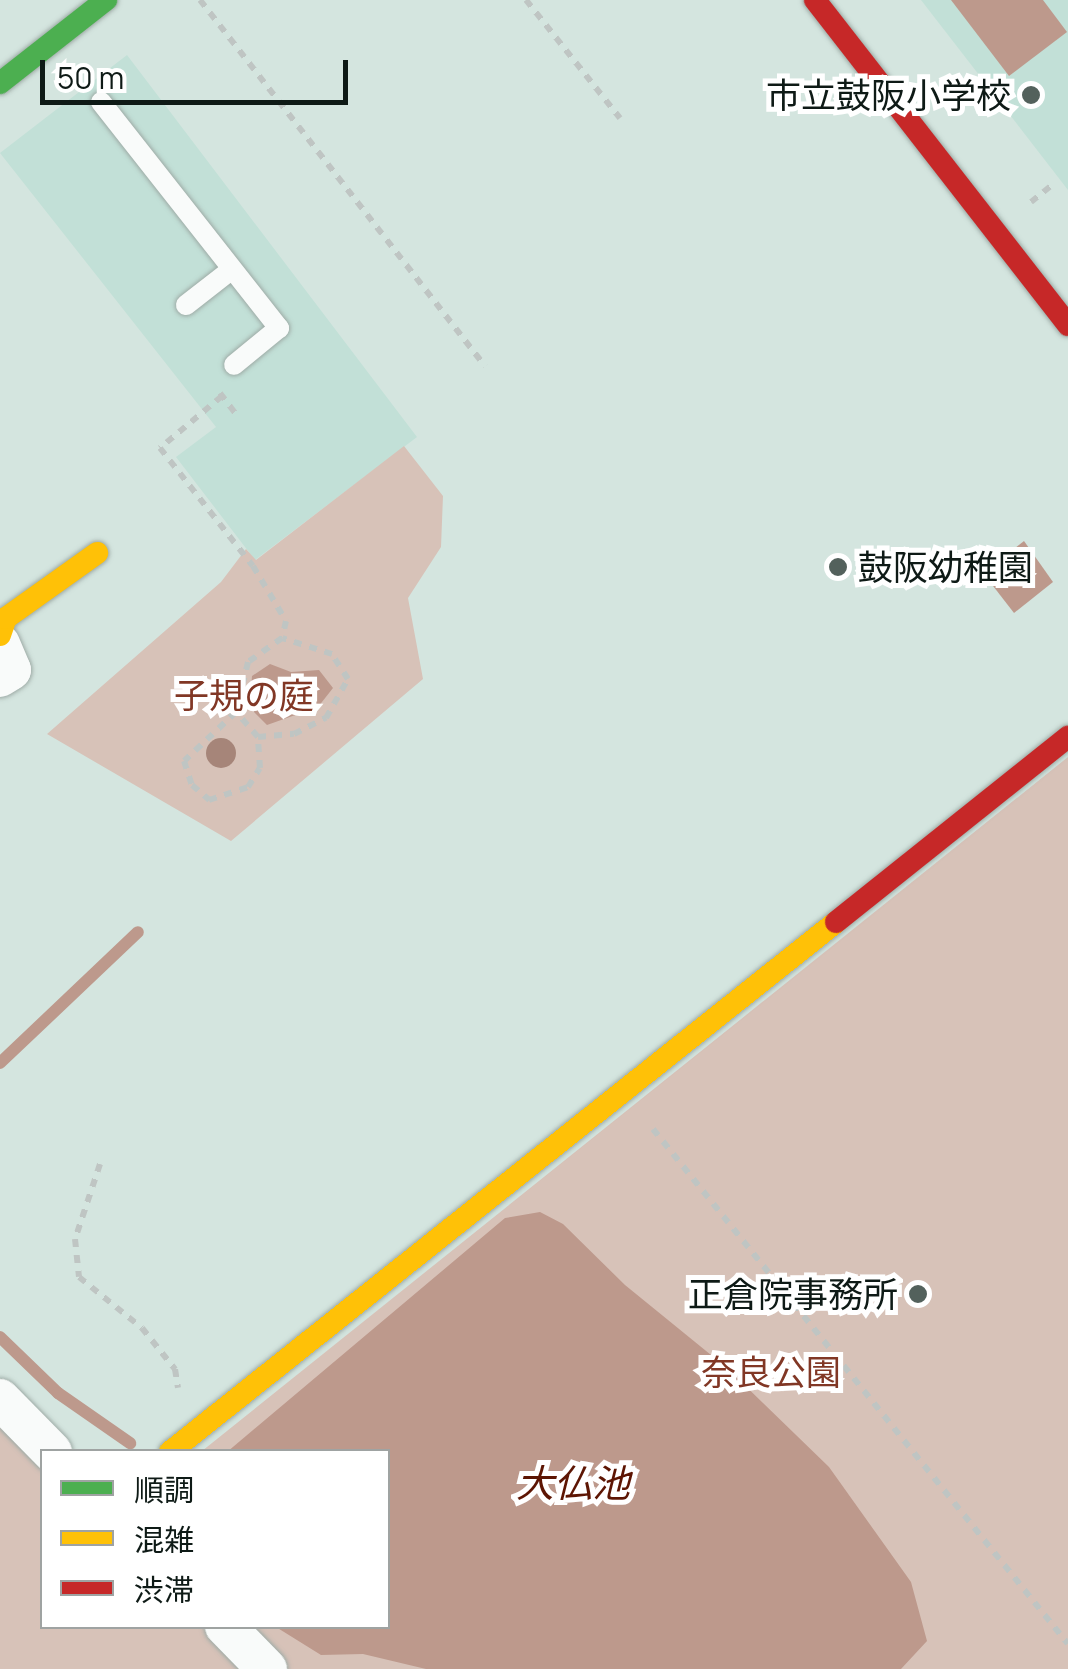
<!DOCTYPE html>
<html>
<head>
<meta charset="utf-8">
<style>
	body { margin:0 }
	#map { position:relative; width:1068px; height:1669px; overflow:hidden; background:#d4e5df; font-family:Manrope,"Noto Sans JP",sans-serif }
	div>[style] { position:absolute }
	.built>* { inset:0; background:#c2e0d7 }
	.green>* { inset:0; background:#d7c2b8 }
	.water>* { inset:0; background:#bd998c }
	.stream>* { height:12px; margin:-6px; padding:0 6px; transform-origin:6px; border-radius:6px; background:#bd998c }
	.path>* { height:6px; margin-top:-3px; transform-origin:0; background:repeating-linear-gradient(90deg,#bfc5c3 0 8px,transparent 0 16px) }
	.roads { filter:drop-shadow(0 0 2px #9eaba6) drop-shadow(0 0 2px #9eaba6) }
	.lane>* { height:20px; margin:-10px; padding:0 10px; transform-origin:10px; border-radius:10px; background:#f9fbfa }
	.street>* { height:40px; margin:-20px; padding:0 20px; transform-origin:20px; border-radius:20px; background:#f9fbfa }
	.fast>* { height:22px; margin:-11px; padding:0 11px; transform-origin:11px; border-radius:11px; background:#4caf50 }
	.slow>* { height:22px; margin:-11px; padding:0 11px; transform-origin:11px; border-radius:11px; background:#ffc107 }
	.jam>* { height:22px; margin:-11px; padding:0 11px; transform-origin:11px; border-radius:11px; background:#c62828 }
	.trees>* { width:30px; height:30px; margin:-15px; border-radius:50%; background:#a68579 }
	.dots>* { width:28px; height:28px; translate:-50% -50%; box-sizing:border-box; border:5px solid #fff; border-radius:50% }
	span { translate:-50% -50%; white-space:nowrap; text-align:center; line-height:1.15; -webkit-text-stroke:10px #fff; paint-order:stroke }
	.poi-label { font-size:35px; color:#0e1a16 }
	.right { translate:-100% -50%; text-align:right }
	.left { translate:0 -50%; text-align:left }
	.park-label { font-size:35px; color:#813725 }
	.water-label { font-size:38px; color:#5d1503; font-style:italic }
	.legend { position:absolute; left:40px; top:1449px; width:350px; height:180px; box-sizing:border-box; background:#fff; border:2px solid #9fa3a2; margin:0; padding:12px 18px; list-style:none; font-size:30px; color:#0e1a16 }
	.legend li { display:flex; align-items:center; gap:20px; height:50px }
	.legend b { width:50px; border:2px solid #9fa3a2 }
	.scale { position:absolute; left:40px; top:60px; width:308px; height:45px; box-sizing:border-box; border:5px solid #0e1a16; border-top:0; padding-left:12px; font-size:30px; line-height:35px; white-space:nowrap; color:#0e1a16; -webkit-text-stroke:8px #fff; paint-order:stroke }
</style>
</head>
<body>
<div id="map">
	<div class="built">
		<i style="clip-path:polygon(921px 0,1068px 0,1068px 190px)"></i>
		<i style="clip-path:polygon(127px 55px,417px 437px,255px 560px,176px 457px,216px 427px,0 153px)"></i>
	</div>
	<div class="green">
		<i style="clip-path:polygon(404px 446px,443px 496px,441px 547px,408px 598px,423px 679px,231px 841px,47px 734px,221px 582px,246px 549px,256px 560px)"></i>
		<i style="clip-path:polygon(1068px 757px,1068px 1669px,0 1669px,0 1418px,42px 1462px,42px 1626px,388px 1626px,388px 1452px,202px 1451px)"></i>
	</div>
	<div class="water">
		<i style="clip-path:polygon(951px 0,1043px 0,1067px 32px,1009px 76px)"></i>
		<i style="clip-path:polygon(1024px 541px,1053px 582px,1014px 613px,983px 573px)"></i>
		<i style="clip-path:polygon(270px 664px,291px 672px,319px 670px,333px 688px,318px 707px,267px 725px,254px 712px,251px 689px,252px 676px)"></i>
		<i style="clip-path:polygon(540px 1212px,563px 1224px,625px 1285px,727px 1368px,829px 1467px,911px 1582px,927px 1641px,901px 1669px,426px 1669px,363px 1654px,321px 1655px,276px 1627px,388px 1626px,388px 1452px,227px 1452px,505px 1218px)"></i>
	</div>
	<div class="stream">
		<i style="left:0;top:1063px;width:190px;rotate:-43.5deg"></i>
		<i style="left:0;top:1337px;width:81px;rotate:44deg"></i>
		<i style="left:58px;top:1393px;width:88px;rotate:34.8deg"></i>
	</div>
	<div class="path">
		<i style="left:200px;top:0;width:464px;rotate:52.1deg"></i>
		<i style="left:526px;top:0;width:151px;rotate:51.5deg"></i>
		<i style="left:1031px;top:202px;width:27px;rotate:-39deg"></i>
		<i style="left:220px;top:393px;width:31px;rotate:53deg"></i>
		<i style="left:222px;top:396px;width:81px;rotate:140deg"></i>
		<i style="left:160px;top:448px;width:150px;rotate:51.8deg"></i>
		<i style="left:253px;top:566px;width:64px;rotate:59deg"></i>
		<i style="left:286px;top:621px;width:17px;rotate:103deg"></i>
		<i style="left:282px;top:638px;width:42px;rotate:144.8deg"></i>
		<i style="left:248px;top:662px;width:51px;rotate:103.5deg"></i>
		<i style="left:236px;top:712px;width:71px;rotate:136.7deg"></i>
		<i style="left:184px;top:761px;width:25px;rotate:72deg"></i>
		<i style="left:192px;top:785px;width:23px;rotate:41deg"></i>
		<i style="left:209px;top:800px;width:41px;rotate:-18.4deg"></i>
		<i style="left:248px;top:787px;width:22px;rotate:-58deg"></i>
		<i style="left:260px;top:768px;width:31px;rotate:-94deg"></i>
		<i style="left:258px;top:737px;width:33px;rotate:-131deg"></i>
		<i style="left:258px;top:737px;width:36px;rotate:-5deg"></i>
		<i style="left:294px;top:734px;width:36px;rotate:-27deg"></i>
		<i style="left:326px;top:718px;width:45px;rotate:-60.6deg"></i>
		<i style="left:348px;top:679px;width:30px;rotate:-123deg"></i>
		<i style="left:332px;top:654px;width:52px;rotate:-162.3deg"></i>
		<i style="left:653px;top:1129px;width:661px;rotate:51.14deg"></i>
		<i style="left:100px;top:1164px;width:79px;rotate:108.4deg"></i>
		<i style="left:75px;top:1239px;width:38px;rotate:84deg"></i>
		<i style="left:79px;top:1277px;width:81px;rotate:39deg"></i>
		<i style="left:142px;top:1328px;width:53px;rotate:51.2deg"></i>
		<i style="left:175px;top:1369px;width:19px;rotate:81deg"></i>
	</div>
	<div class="roads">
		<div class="lane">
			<i style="left:101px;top:102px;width:288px;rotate:51.8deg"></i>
			<i style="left:279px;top:328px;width:58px;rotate:140.6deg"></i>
			<i style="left:186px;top:305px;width:58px;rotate:-38deg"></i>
		</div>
		<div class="street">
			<i style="left:0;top:644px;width:28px;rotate:67deg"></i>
			<i style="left:11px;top:670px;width:13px;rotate:148deg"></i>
			<i style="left:0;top:1399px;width:74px;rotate:45.5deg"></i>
			<i style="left:225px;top:1626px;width:60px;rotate:45.7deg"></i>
		</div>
		<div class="fast">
			<i style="left:0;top:83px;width:135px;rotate:-38.1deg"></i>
		</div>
		<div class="slow">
			<i style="left:0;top:635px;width:18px;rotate:-71deg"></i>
			<i style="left:6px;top:618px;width:112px;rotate:-35.5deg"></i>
			<i style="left:170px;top:1452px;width:851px;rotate:-38.51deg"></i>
		</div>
		<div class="jam">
			<i style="left:815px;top:0;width:412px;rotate:52.1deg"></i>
			<i style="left:836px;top:922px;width:297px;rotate:-38.6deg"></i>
		</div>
	</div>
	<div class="trees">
		<i style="left:221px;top:753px"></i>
	</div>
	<div class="dots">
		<i style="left:1031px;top:95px;background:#53615c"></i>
		<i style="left:838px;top:567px;background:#53615c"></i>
		<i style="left:918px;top:1294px;background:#53615c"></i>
	</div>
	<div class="poi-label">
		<span class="right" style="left:1011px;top:95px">市立鼓阪小学校</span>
		<span class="left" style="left:858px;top:567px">鼓阪幼稚園</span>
		<span class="right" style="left:898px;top:1294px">正倉院事務所</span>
	</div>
	<div class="park-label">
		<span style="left:244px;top:695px">子規の庭</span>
		<span style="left:771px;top:1372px">奈良公園</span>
	</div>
	<div class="water-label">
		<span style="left:573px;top:1483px">大仏池</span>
	</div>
	<ul class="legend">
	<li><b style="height:12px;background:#4caf50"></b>順調</li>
	<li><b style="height:12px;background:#ffc107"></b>混雑</li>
	<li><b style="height:12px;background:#c62828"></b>渋滞</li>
	</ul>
	<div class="scale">50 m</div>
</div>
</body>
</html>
